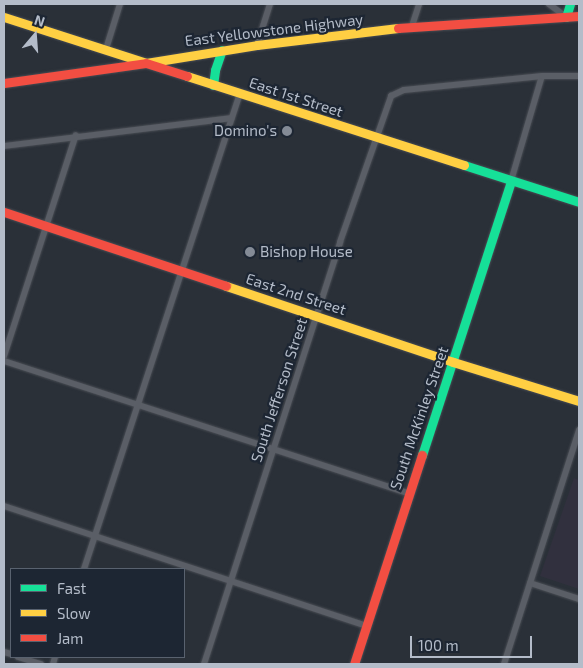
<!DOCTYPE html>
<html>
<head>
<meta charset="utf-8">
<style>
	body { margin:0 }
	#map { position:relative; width:583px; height:668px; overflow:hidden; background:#2a3038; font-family:"Exo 2",sans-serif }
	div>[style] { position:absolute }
	.medical>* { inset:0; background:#31303e }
	.roads { filter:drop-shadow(0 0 1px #484c53) drop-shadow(0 0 1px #484c53) }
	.street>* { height:6px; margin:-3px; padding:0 3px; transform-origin:3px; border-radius:3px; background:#5a5e66 }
	.fast>* { height:9px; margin:-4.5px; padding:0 4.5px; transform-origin:4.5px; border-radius:4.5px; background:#16e098 }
	.slow>* { height:9px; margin:-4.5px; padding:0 4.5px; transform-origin:4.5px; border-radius:4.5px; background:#ffcf43 }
	.jam>* { height:9px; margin:-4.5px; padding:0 4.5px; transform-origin:4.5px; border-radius:4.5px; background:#f24e42 }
	.dots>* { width:14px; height:14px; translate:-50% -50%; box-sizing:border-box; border:2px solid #1d2633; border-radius:50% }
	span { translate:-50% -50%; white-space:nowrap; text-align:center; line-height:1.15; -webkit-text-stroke:4.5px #1d2633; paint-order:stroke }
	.street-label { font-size:15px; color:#b4bcc9 }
	.poi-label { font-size:15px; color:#b4bcc9 }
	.right { translate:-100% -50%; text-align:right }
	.left { translate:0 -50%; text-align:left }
	.frame { position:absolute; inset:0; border:5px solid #b4bcc9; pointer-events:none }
	.legend { position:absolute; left:10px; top:568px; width:175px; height:90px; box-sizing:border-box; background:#1d2633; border:1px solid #59626f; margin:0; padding:6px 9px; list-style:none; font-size:15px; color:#b4bcc9 }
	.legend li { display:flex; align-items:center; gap:10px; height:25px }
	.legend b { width:25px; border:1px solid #59626f }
	.north { position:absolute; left:10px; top:10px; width:50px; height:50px; -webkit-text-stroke:4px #1d2633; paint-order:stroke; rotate:18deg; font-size:14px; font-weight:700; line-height:20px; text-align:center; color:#b4bcc9 }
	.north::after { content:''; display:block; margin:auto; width:18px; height:22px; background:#b4bcc9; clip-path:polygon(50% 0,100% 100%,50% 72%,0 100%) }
	.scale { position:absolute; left:410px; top:636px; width:122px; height:22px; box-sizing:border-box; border:2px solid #b4bcc9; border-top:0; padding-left:6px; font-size:15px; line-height:18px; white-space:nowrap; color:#b4bcc9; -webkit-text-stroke:4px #1d2633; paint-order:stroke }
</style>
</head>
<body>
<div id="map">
	<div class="medical">
		<i style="clip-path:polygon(574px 478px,579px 480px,579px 589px,540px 576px)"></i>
	</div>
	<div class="roads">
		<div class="street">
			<i style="left:549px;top:4px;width:20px;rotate:37deg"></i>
			<i style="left:412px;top:26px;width:23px;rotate:-72deg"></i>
			<i style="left:257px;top:45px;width:43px;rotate:-72.4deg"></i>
			<i style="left:106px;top:49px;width:47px;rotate:-72.7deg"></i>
			<i style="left:4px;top:146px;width:229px;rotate:-7deg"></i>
			<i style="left:511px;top:181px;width:109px;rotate:-73.6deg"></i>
			<i style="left:4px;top:356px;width:232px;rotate:-72deg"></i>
			<i style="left:4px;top:361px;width:425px;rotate:18.1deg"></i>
			<i style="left:4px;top:506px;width:381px;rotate:18.3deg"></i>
			<i style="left:84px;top:569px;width:501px;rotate:-71.85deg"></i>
			<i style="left:530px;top:583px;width:52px;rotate:18.1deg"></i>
			<i style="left:4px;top:652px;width:7px;rotate:16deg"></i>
			<i style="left:18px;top:657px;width:24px;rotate:17deg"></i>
			<i style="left:53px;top:664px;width:7px;rotate:-74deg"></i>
			<i style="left:204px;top:664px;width:443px;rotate:-72.1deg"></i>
			<i style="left:340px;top:242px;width:155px;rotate:-70.7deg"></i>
			<i style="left:391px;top:96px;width:14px;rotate:-25deg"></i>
			<i style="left:404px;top:90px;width:139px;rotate:-5.8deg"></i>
			<i style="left:542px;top:76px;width:37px"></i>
			<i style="left:504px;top:664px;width:246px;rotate:-72.2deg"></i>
		</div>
		<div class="fast">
			<i style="left:566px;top:17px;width:14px;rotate:-73deg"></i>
			<i style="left:213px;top:85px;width:15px;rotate:-82deg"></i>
			<i style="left:215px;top:70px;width:21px;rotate:-71deg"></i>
			<i style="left:464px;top:165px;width:121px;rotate:17.8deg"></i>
			<i style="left:422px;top:455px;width:288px;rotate:-72deg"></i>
		</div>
		<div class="slow">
			<i style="left:4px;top:17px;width:149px;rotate:17.9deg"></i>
			<i style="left:146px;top:63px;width:112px;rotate:-9.2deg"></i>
			<i style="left:257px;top:45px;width:142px;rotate:-6.9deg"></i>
			<i style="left:187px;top:76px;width:291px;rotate:17.8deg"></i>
			<i style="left:226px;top:286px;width:239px;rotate:18.5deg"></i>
			<i style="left:453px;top:362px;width:132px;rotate:17.2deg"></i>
		</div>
		<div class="jam">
			<i style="left:398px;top:28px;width:181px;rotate:-3.8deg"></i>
			<i style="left:4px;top:83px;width:143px;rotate:-8deg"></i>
			<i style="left:146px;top:63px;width:43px;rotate:17.6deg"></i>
			<i style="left:4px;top:212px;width:234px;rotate:18.4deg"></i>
			<i style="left:354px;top:664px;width:220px;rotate:-72deg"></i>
		</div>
	</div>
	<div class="dots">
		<i style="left:287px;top:131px;background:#848b96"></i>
		<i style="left:250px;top:252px;background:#848b96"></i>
	</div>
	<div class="street-label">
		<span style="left:274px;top:30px;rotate:-7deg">East Yellowstone Highway</span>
		<span style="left:296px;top:97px;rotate:18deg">East 1st Street</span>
		<span style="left:296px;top:294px;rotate:18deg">East 2nd Street</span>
		<span style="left:279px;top:390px;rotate:-72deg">South Jefferson Street</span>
		<span style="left:419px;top:418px;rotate:-71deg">South McKinley Street</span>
	</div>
	<div class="poi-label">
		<span class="right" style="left:277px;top:131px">Domino's</span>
		<span class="left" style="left:260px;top:252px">Bishop House</span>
	</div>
	<div class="frame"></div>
	<ul class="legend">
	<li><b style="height:6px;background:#16e098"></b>Fast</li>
	<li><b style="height:6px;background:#ffcf43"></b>Slow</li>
	<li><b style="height:6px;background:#f24e42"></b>Jam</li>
	</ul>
	<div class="north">N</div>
	<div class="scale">100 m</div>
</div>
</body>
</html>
